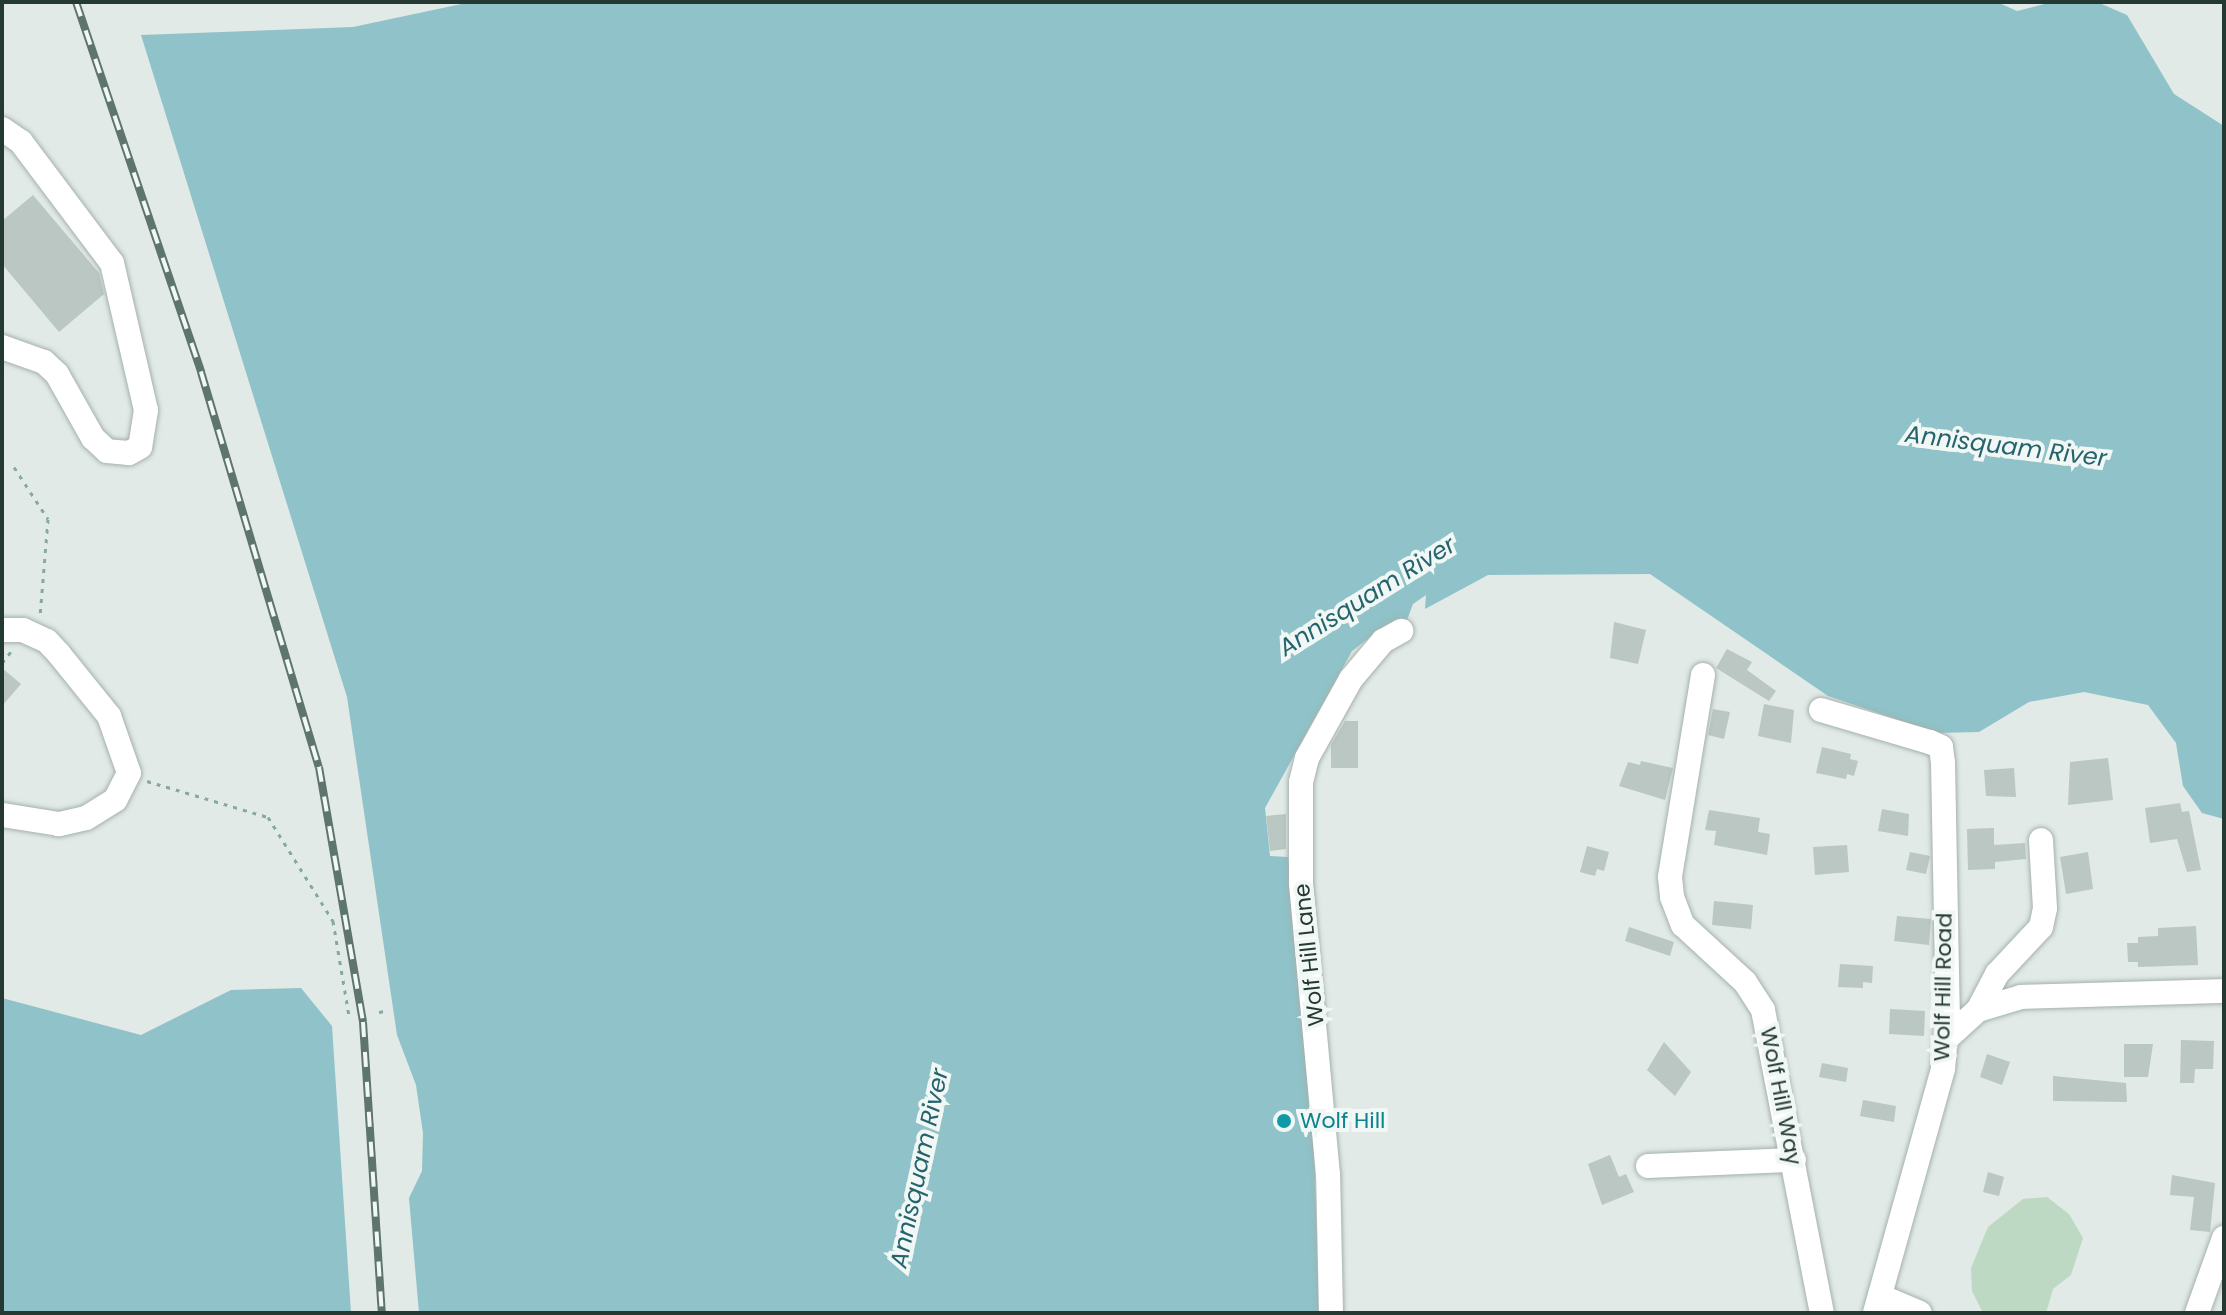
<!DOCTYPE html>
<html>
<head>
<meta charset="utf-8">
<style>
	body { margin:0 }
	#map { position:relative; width:2226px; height:1315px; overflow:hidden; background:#e1eae6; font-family:Poppins,sans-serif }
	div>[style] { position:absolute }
	.green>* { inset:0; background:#bdd9c3 }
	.water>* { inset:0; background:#8fc2c9 }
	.building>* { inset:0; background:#bac7c2 }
	.path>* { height:3px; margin-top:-1.5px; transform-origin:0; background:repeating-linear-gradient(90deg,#85aa9d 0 4px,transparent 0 10px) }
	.roads { filter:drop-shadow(0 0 2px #a5b1ac) drop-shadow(0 0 2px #a5b1ac) }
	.minor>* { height:24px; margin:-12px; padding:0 12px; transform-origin:12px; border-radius:12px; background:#fff }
	.rail>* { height:8px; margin-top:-4px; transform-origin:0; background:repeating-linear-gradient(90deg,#f1f7f4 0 15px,#5e746e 0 30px); box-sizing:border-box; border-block:2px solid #5e746e }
	.dots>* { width:22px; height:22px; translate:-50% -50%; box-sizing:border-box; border:4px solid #f1f7f4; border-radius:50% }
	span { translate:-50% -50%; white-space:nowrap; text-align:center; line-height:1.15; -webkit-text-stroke:8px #f1f7f4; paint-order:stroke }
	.street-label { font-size:22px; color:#243932 }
	.culture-label { font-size:22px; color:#0d838f }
	.left { translate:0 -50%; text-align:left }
	.water-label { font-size:24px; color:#25646e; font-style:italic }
	.frame { position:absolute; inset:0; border:4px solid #243932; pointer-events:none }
</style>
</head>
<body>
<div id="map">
	<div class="green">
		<i style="clip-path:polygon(2047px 1197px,2069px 1214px,2083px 1238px,2071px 1275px,2053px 1289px,2046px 1313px,1983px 1313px,1972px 1291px,1971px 1268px,1988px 1227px,2023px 1199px)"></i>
	</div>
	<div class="water">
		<i style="clip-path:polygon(471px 2px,1997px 2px,2017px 11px,2052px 2px,2097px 2px,2127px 15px,2174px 94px,2224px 126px,2224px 819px,2202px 813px,2183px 786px,2176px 743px,2148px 705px,2084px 692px,2029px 702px,1979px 732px,1937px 733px,1828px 696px,1650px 574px,1488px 575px,1425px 609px,1426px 595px,1413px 604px,1406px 623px,1373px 635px,1352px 651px,1265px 808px,1270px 856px,1288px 857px,1302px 994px,1314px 1140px,1319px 1313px,419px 1313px,409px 1198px,422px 1171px,423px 1133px,416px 1085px,397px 1035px,347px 697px,141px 35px,353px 27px)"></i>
		<i style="clip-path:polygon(301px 988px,332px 1026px,351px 1313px,2px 1313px,2px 998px,141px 1035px,231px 990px)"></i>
	</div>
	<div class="building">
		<i style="clip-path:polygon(33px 195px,99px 273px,104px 294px,59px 332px,2px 264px,2px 221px)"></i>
		<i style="clip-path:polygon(1614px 622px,1646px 630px,1638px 664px,1610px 658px)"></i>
		<i style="clip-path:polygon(1727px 649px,1752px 662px,1747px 670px,1776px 691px,1769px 701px,1716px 668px)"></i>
		<i style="clip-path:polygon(2px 668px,21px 684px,2px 706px)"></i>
		<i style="clip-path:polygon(1764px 704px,1794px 710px,1791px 743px,1758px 736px)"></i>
		<i style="clip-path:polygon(1713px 709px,1730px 712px,1724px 739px,1708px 735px)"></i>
		<i style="clip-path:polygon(1345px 721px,1358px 721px,1358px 768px,1331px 768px,1331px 745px)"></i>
		<i style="clip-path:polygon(1822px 747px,1851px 754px,1850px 759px,1858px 761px,1854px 776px,1847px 774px,1846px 779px,1816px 773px)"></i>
		<i style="clip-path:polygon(2108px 758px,2113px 800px,2068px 805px,2070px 762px)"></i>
		<i style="clip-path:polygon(1641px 761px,1673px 768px,1665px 800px,1619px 786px,1628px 762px,1640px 765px)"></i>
		<i style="clip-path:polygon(2014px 768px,2016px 797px,1986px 796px,1984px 770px)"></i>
		<i style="clip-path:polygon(2180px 803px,2182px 812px,2189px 811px,2201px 870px,2187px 872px,2177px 839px,2150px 843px,2145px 808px)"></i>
		<i style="clip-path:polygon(1882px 809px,1909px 814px,1908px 836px,1878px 831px)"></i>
		<i style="clip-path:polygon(1709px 810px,1760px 818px,1758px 832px,1770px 834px,1767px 855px,1714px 845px,1716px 831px,1705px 830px)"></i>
		<i style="clip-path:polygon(1286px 814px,1286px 849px,1270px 851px,1266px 816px)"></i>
		<i style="clip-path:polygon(1994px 828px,1994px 845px,2025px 843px,2026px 859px,1995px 862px,1995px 869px,1968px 870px,1967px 829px)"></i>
		<i style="clip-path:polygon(1847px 845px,1849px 872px,1815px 875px,1813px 847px)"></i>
		<i style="clip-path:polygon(1587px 846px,1609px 852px,1604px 871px,1597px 869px,1595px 876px,1580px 872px)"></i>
		<i style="clip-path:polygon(1910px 852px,1930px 856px,1926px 874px,1906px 870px)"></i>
		<i style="clip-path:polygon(2088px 852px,2093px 889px,2066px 894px,2060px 857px)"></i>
		<i style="clip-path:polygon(1714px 901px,1753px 905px,1751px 929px,1712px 925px)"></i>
		<i style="clip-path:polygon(1897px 916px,1931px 919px,1929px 945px,1894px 941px)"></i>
		<i style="clip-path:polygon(2196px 926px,2198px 965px,2138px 967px,2138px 962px,2128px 962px,2127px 943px,2138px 943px,2138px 937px,2158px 936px,2158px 928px)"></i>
		<i style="clip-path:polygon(1629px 927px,1674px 942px,1670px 956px,1625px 941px)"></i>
		<i style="clip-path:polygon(1840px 964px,1873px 966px,1872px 983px,1863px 982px,1863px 988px,1838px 987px)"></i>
		<i style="clip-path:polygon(1890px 1009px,1925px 1011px,1924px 1036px,1889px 1034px)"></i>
		<i style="clip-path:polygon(2181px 1040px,2214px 1041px,2213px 1069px,2195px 1069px,2194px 1083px,2180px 1083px)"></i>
		<i style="clip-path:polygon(1664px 1042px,1691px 1072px,1675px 1096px,1647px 1070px)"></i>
		<i style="clip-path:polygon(2124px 1044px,2153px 1044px,2148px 1077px,2124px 1077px)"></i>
		<i style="clip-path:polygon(1987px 1054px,2010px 1062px,2002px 1085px,1980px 1077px)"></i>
		<i style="clip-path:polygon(1822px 1063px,1848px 1068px,1846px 1082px,1819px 1077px)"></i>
		<i style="clip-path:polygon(2053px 1076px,2126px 1083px,2127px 1102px,2053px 1101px)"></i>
		<i style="clip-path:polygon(1863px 1100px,1896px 1106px,1894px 1122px,1860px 1116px)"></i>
		<i style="clip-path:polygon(1610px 1155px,1619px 1177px,1626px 1174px,1634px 1192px,1602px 1205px,1588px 1164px)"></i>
		<i style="clip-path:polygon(1988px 1172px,2004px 1177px,1999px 1196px,1983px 1192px)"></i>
		<i style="clip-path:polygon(2172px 1175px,2215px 1183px,2210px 1232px,2190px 1230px,2194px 1197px,2170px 1195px)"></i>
	</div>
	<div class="path">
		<i style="left:14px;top:467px;width:62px;rotate:56.8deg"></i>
		<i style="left:48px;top:519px;width:98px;rotate:94.7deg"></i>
		<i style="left:2px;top:663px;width:16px;rotate:-52deg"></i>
		<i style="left:147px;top:781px;width:126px;rotate:16.6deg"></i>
		<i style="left:268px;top:817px;width:123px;rotate:58deg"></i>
		<i style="left:333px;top:921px;width:96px;rotate:80.4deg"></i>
		<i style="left:379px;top:1012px;width:6px;rotate:-9deg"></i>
	</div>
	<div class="roads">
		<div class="minor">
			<i style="left:2px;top:129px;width:23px;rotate:34deg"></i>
			<i style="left:21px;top:142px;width:151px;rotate:53.1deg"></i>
			<i style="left:112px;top:263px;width:151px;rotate:77deg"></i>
			<i style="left:146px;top:410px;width:37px;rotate:99deg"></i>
			<i style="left:140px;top:447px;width:13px;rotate:151deg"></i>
			<i style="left:129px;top:453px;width:22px;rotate:-175deg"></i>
			<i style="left:107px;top:451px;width:19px;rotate:-137deg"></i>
			<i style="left:93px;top:438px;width:73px;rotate:-119.4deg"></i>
			<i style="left:57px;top:374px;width:18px;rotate:-137deg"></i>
			<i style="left:44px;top:362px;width:45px;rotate:-160.3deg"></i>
			<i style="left:2px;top:630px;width:21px"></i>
			<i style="left:23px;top:630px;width:26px;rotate:25deg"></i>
			<i style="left:47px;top:641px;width:18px;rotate:47deg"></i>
			<i style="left:59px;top:654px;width:80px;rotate:51.1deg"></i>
			<i style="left:109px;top:716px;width:60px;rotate:70.7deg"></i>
			<i style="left:129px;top:773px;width:30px;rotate:117deg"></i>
			<i style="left:115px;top:800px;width:34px;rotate:148deg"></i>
			<i style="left:86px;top:818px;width:28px;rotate:167deg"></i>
			<i style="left:59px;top:824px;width:58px;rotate:-171deg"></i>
			<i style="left:1703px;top:675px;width:205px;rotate:99.3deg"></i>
			<i style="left:1670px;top:877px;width:20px;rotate:84deg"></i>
			<i style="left:1672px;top:897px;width:30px;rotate:69deg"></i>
			<i style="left:1683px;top:925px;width:84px;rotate:42.6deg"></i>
			<i style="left:1745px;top:982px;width:33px;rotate:57deg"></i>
			<i style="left:1763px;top:1010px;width:309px;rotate:79deg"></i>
			<i style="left:1821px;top:710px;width:114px;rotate:16.4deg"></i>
			<i style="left:1930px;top:742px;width:12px;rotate:24deg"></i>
			<i style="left:1941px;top:747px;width:16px;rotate:83deg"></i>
			<i style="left:1943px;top:763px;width:250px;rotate:88.9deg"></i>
			<i style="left:1948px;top:1013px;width:56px;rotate:95.1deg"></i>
			<i style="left:1943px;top:1069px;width:253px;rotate:105.6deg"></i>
			<i style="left:1978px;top:1010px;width:41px;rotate:-62.2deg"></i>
			<i style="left:1997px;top:974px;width:64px;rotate:-46.9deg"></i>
			<i style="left:2041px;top:927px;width:19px;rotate:-78deg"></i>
			<i style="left:2045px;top:908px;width:68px;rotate:-93.4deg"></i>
			<i style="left:1946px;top:1039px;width:43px;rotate:-42.2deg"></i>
			<i style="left:1978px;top:1010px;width:45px;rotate:-16.8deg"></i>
			<i style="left:2021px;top:997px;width:203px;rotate:-1.7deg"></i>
			<i style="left:1648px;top:1166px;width:146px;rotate:-2.4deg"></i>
			<i style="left:1880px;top:1296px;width:43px;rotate:23deg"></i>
			<i style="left:1331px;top:1313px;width:138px;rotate:-91.2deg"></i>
			<i style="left:1328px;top:1175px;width:293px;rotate:-95.3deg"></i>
			<i style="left:1301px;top:883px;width:101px;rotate:-90deg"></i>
			<i style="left:1301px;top:782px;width:25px;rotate:-76deg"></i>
			<i style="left:1307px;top:758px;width:90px;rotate:-60.9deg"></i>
			<i style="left:1351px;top:679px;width:50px;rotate:-49.9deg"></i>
			<i style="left:1383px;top:641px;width:21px;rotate:-29deg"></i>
			<i style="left:2197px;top:1313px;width:80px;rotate:-70.2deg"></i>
		</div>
	</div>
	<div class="rail">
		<i style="left:76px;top:2px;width:391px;rotate:71.3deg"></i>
		<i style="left:201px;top:372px;width:412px;rotate:73.4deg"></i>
		<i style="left:319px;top:767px;width:259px;rotate:80.2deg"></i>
		<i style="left:363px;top:1022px;width:292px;rotate:86.3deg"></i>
	</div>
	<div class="dots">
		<i style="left:1284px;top:1121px;background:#0f9aa8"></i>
	</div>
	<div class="street-label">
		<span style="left:1309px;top:955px;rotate:-96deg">Wolf Hill Lane</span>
		<span style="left:1943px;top:987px;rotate:-89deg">Wolf Hill Road</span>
		<span style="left:1781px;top:1096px;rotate:79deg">Wolf Hill Way</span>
	</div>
	<div class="culture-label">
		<span class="left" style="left:1300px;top:1121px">Wolf Hill</span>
	</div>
	<div class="water-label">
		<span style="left:2006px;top:446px;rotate:7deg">Annisquam River</span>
		<span style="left:1367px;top:596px;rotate:-32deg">Annisquam River</span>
		<span style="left:919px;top:1168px;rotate:-78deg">Annisquam River</span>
	</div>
	<div class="frame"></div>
</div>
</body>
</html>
